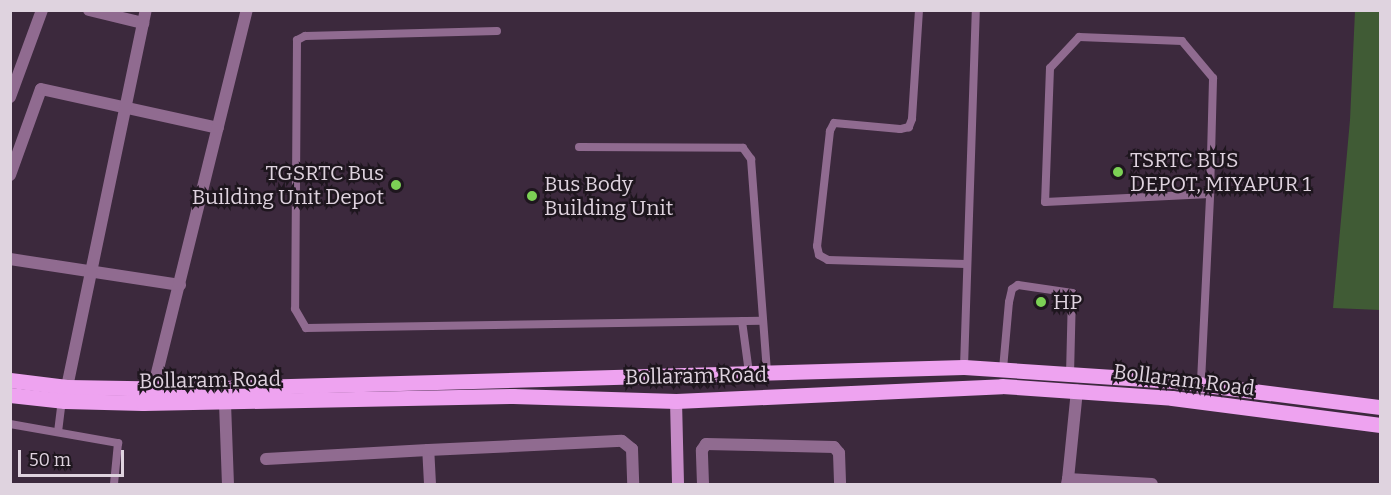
<!DOCTYPE html>
<html>
<head>
<meta charset="utf-8">
<style>
	body { margin:0 }
	#map { position:relative; width:1391px; height:495px; overflow:hidden; background:#3c293d; font-family:Bitter,serif }
	div>[style] { position:absolute }
	.green>* { inset:0; background:#405b35 }
	.lane>* { height:8px; margin:-4px; padding:0 4px; transform-origin:4px; border-radius:4px; background:#906b90 }
	.street>* { height:12px; margin:-6px; padding:0 6px; transform-origin:6px; border-radius:6px; background:#906b90 }
	.secondary>* { height:12px; margin:-6px; padding:0 6px; transform-origin:6px; border-radius:6px; background:#c58bc6 }
	.primary>* { height:15px; margin:-7.5px; padding:0 7.5px; transform-origin:7.5px; border-radius:7.5px; background:#eea3f0 }
	.dots>* { width:16px; height:16px; translate:-50% -50%; box-sizing:border-box; border:3px solid #1e161e; border-radius:50% }
	span { translate:-50% -50%; white-space:nowrap; text-align:center; line-height:1.15; -webkit-text-stroke:5px #1e161e; paint-order:stroke }
	.poi-label { font-size:21px; color:#dfd3df }
	.left { translate:0 -50%; text-align:left }
	.right { translate:-100% -50%; text-align:right }
	.street-label { font-size:21px; color:#dfd3df }
	.frame { position:absolute; inset:0; border:12px solid #dfd3df; pointer-events:none }
	.scale { position:absolute; left:18px; top:450px; width:106px; height:27px; box-sizing:border-box; border:3px solid #dfd3df; border-top:0; padding-left:8px; font-size:18px; line-height:21px; white-space:nowrap; color:#dfd3df; -webkit-text-stroke:4px #1e161e; paint-order:stroke }
</style>
</head>
<body>
<div id="map">
	<div class="green">
		<i style="clip-path:polygon(1355px 11px,1380px 11px,1380px 310px,1333px 308px,1350px 120px)"></i>
	</div>
	<div class="lane">
		<i style="left:919px;top:10px;width:109px;rotate:93.7deg"></i>
		<i style="left:912px;top:119px;width:9px;rotate:111deg"></i>
		<i style="left:909px;top:127px;width:9px;rotate:167deg"></i>
		<i style="left:900px;top:129px;width:66px;rotate:-174.8deg"></i>
		<i style="left:834px;top:123px;width:9px;rotate:117deg"></i>
		<i style="left:830px;top:131px;width:116px;rotate:96.4deg"></i>
		<i style="left:817px;top:246px;width:9px;rotate:77deg"></i>
		<i style="left:819px;top:255px;width:10px;rotate:29deg"></i>
		<i style="left:828px;top:260px;width:138px;rotate:1.7deg"></i>
		<i style="left:497px;top:31px;width:192px;rotate:178.5deg"></i>
		<i style="left:305px;top:36px;width:9px;rotate:153deg"></i>
		<i style="left:297px;top:40px;width:269px;rotate:90.4deg"></i>
		<i style="left:295px;top:309px;width:22px;rotate:60deg"></i>
		<i style="left:306px;top:328px;width:456px;rotate:-0.9deg"></i>
		<i style="left:579px;top:147px;width:164px;rotate:0.3deg"></i>
		<i style="left:743px;top:148px;width:14px;rotate:54deg"></i>
		<i style="left:751px;top:159px;width:214px;rotate:85.7deg"></i>
		<i style="left:742px;top:321px;width:52px;rotate:82.3deg"></i>
		<i style="left:964px;top:367px;width:357px;rotate:-88.1deg"></i>
		<i style="left:1003px;top:369px;width:67px;rotate:-84.9deg"></i>
		<i style="left:1009px;top:302px;width:13px;rotate:-77deg"></i>
		<i style="left:1012px;top:289px;width:7px;rotate:-34deg"></i>
		<i style="left:1018px;top:285px;width:55px;rotate:8.4deg"></i>
		<i style="left:1072px;top:293px;width:81px;rotate:91.4deg"></i>
		<i style="left:1200px;top:402px;width:208px;rotate:-87.2deg"></i>
		<i style="left:1210px;top:194px;width:116px;rotate:-88.5deg"></i>
		<i style="left:1213px;top:78px;width:48px;rotate:-130deg"></i>
		<i style="left:1182px;top:41px;width:103px;rotate:-177.8deg"></i>
		<i style="left:1079px;top:37px;width:42px;rotate:133.1deg"></i>
		<i style="left:1050px;top:68px;width:134px;rotate:92.1deg"></i>
		<i style="left:1045px;top:202px;width:165px;rotate:-2.8deg"></i>
		<i style="left:10px;top:424px;width:110px;rotate:10deg"></i>
		<i style="left:118px;top:443px;width:41px;rotate:95.6deg"></i>
		<i style="left:58px;top:432px;width:31px;rotate:-83deg"></i>
	</div>
	<div class="street">
		<i style="left:89px;top:10px;width:56px;rotate:13.5deg"></i>
		<i style="left:10px;top:97px;width:93px;rotate:-69.8deg"></i>
		<i style="left:10px;top:175px;width:91px;rotate:-70.2deg"></i>
		<i style="left:41px;top:89px;width:181px;rotate:12.4deg"></i>
		<i style="left:10px;top:259px;width:172px;rotate:8.7deg"></i>
		<i style="left:67px;top:387px;width:385px;rotate:-78.2deg"></i>
		<i style="left:153px;top:389px;width:390px;rotate:-76.1deg"></i>
		<i style="left:225px;top:403px;width:81px;rotate:87.9deg"></i>
		<i style="left:266px;top:459px;width:162px;rotate:-3.2deg"></i>
		<i style="left:1068px;top:479px;width:89px;rotate:-84.2deg"></i>
		<i style="left:430px;top:484px;width:34px;rotate:-93deg"></i>
		<i style="left:428px;top:450px;width:194px;rotate:-2.7deg"></i>
		<i style="left:622px;top:441px;width:13px;rotate:39deg"></i>
		<i style="left:632px;top:449px;width:35px;rotate:88deg"></i>
		<i style="left:703px;top:484px;width:34px;rotate:-92deg"></i>
		<i style="left:702px;top:450px;width:7px;rotate:-56deg"></i>
		<i style="left:706px;top:444px;width:128px;rotate:1.3deg"></i>
		<i style="left:834px;top:447px;width:8px;rotate:50deg"></i>
		<i style="left:839px;top:453px;width:31px;rotate:88deg"></i>
		<i style="left:1067px;top:484px;width:5px;rotate:-79deg"></i>
		<i style="left:1068px;top:479px;width:84px;rotate:3.4deg"></i>
	</div>
	<div class="secondary">
		<i style="left:676px;top:401px;width:83px;rotate:88.6deg"></i>
	</div>
	<div class="primary">
		<i style="left:10px;top:380px;width:57px;rotate:7deg"></i>
		<i style="left:67px;top:387px;width:120px;rotate:1deg"></i>
		<i style="left:187px;top:389px;width:777px;rotate:-1.62deg"></i>
		<i style="left:964px;top:367px;width:210px;rotate:3.8deg"></i>
		<i style="left:1174px;top:381px;width:208px;rotate:7.2deg"></i>
		<i style="left:10px;top:395px;width:55px;rotate:6.2deg"></i>
		<i style="left:65px;top:401px;width:78px;rotate:1.5deg"></i>
		<i style="left:143px;top:403px;width:370px;rotate:-1.1deg"></i>
		<i style="left:513px;top:396px;width:163px;rotate:1.8deg"></i>
		<i style="left:676px;top:401px;width:326px;rotate:-2.6deg"></i>
		<i style="left:1002px;top:386px;width:170px;rotate:4deg"></i>
		<i style="left:1172px;top:398px;width:210px;rotate:7.4deg"></i>
	</div>
	<div class="dots">
		<i style="left:1118px;top:172px;background:#7cd155"></i>
		<i style="left:396px;top:185px;background:#7cd155"></i>
		<i style="left:532px;top:196px;background:#7cd155"></i>
		<i style="left:1041px;top:302px;background:#7cd155"></i>
	</div>
	<div class="poi-label">
		<span class="left" style="left:1130px;top:172px">TSRTC BUS<br>DEPOT, MIYAPUR 1</span>
		<span class="right" style="left:384px;top:185px">TGSRTC Bus<br>Building Unit Depot</span>
		<span class="left" style="left:544px;top:196px">Bus Body<br>Building Unit</span>
		<span class="left" style="left:1053px;top:302px">HP</span>
	</div>
	<div class="street-label">
		<span style="left:696px;top:376px;rotate:-1deg">Bollaram Road</span>
		<span style="left:210px;top:380px;rotate:-1deg">Bollaram Road</span>
		<span style="left:1184px;top:380px;rotate:7deg">Bollaram Road</span>
	</div>
	<div class="frame"></div>
	<div class="scale">50 m</div>
</div>
</body>
</html>
